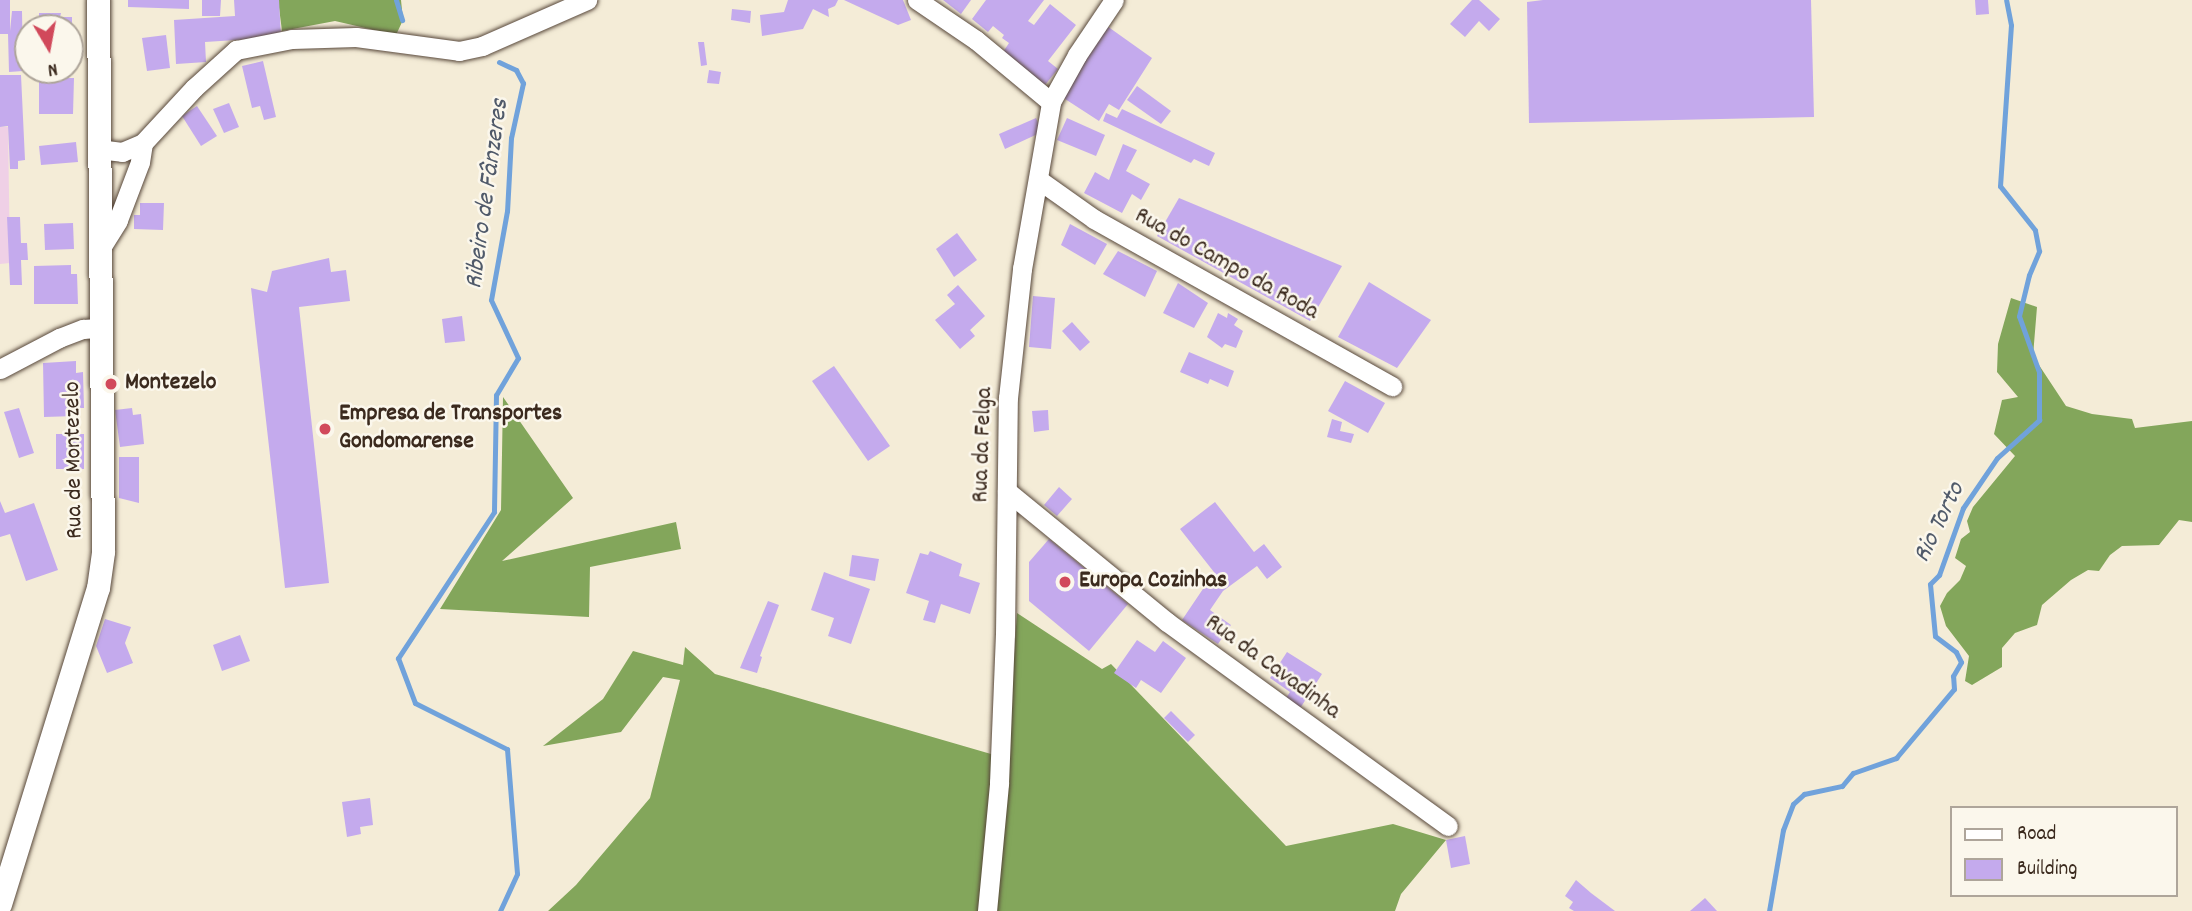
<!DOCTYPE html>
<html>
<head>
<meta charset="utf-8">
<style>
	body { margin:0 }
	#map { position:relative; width:2192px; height:911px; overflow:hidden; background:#f4ecd7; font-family:Dekko,sans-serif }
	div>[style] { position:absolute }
	.built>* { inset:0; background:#efd0e6 }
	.forest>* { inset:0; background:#83a65b }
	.stream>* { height:5px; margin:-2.5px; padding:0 2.5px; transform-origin:2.5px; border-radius:2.5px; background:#70a2db }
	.building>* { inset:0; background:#c4aaed }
	.roads { filter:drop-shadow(0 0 2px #57473a) drop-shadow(0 0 2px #57473a) }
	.minor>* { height:19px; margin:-9.5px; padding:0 9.5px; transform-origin:9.5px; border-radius:9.5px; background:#fff }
	.tertiary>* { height:23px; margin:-11.5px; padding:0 11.5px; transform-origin:11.5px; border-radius:11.5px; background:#fff }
	.dots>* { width:19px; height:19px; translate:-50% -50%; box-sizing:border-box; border:4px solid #fbf7ec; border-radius:50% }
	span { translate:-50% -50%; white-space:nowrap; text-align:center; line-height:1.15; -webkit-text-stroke:5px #fbf7ec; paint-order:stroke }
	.street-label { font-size:24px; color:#3b2a1e }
	.poi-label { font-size:24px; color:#3b2a1e; font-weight:700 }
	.left { translate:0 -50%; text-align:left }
	.water-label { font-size:26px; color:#505a6a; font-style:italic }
	.legend { position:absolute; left:1950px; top:806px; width:228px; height:91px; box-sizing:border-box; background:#fbf7ec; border:2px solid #aea59a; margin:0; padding:9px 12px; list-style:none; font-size:21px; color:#3b2a1e }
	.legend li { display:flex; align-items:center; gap:14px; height:35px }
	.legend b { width:35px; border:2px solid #aea59a }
	.north { position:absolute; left:14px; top:14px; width:70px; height:70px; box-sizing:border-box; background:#fbf7ec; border:2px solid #aea59a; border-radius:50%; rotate:170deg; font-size:19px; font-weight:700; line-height:28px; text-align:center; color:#3b2a1e }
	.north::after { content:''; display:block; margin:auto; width:24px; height:32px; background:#d1495b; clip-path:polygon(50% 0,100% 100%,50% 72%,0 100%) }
</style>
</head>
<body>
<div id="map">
	<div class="built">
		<i style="clip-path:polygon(0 127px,8px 127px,10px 263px,0 264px)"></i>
	</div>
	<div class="forest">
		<i style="clip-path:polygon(278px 0,401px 0,403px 20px,396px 35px,335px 21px,282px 31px)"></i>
		<i style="clip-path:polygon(2011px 298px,2037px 307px,2033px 356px,2066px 406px,2092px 414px,2132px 419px,2135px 428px,2192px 421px,2192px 522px,2179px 520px,2159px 545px,2122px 546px,2110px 555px,2099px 571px,2088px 570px,2071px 580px,2042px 605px,2037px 625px,2015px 633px,2002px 648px,2002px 667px,1972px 685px,1965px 681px,1969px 656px,1946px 626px,1940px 606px,1947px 593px,1960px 580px,1966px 566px,1955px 558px,1961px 539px,1970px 532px,1967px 521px,1973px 507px,2015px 456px,1994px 434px,2002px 400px,2018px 397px,1997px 372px,1998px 344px)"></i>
		<i style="clip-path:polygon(503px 397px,573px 498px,502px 561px,676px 522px,681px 549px,590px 567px,589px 617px,440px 609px,501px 510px)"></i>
		<i style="clip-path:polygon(1017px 613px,1102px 669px,1111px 664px,1286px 846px,1393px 824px,1446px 840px,1401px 894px,1395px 911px,548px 911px,576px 885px,650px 798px,680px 680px,663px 677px,621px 732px,543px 746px,603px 699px,633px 651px,683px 665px,685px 647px,715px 674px,991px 754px,1007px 749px)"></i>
	</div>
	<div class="stream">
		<i style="left:396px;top:0;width:21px;rotate:73deg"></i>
		<i style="left:499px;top:62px;width:19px;rotate:25deg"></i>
		<i style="left:516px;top:70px;width:15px;rotate:62deg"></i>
		<i style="left:523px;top:83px;width:56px;rotate:102.3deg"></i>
		<i style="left:511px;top:138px;width:73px;rotate:93.1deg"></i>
		<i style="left:507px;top:211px;width:90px;rotate:100.2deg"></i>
		<i style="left:491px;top:300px;width:64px;rotate:65deg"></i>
		<i style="left:518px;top:358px;width:43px;rotate:120.7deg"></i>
		<i style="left:496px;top:395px;width:117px;rotate:91deg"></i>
		<i style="left:494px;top:512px;width:175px;rotate:123.3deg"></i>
		<i style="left:398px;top:658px;width:48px;rotate:69.3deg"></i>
		<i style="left:415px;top:703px;width:103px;rotate:26.6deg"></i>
		<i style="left:507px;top:749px;width:125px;rotate:85.4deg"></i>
		<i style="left:517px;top:874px;width:41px;rotate:114.7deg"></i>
		<i style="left:1769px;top:911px;width:82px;rotate:-80.2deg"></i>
		<i style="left:1783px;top:830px;width:28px;rotate:-69deg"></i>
		<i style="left:1793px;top:804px;width:15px;rotate:-42deg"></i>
		<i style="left:1804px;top:794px;width:39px;rotate:-12deg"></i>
		<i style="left:1842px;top:786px;width:17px;rotate:-50deg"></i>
		<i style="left:1853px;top:773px;width:46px;rotate:-19.2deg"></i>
		<i style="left:1896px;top:758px;width:90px;rotate:-50deg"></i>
		<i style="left:1954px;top:689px;width:13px;rotate:-94deg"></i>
		<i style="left:1953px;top:676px;width:16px;rotate:-60deg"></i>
		<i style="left:1961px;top:662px;width:11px;rotate:-117deg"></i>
		<i style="left:1956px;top:652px;width:26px;rotate:-143deg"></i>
		<i style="left:1935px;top:636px;width:52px;rotate:-95.5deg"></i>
		<i style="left:1930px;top:584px;width:13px;rotate:-45deg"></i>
		<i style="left:1939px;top:575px;width:71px;rotate:-70.3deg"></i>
		<i style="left:1963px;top:508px;width:60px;rotate:-55.8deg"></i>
		<i style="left:1997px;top:458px;width:57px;rotate:-42.1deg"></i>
		<i style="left:2039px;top:420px;width:48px;rotate:-90deg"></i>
		<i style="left:2039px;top:372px;width:59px;rotate:-109.7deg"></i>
		<i style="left:2019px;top:316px;width:42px;rotate:-76.3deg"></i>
		<i style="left:2029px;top:275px;width:26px;rotate:-67deg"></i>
		<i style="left:2039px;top:251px;width:21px;rotate:-101deg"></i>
		<i style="left:2035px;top:230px;width:56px;rotate:-128.5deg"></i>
		<i style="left:2000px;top:186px;width:161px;rotate:-86.1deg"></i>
		<i style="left:2011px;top:25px;width:25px;rotate:-101deg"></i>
	</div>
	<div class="building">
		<i style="clip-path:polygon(0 0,10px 0,10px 31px,12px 11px,22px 11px,23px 71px,9px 72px,8px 34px,0 34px)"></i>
		<i style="clip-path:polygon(128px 0,189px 0,189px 9px,128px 7px)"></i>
		<i style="clip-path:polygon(202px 0,221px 0,220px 16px,202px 16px)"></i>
		<i style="clip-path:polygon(234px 0,279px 0,281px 37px,205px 42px,206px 62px,176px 64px,174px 20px,235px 16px)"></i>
		<i style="clip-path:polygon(788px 0,838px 0,835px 6px,828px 9px,829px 17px,813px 9px,803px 29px,762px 36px,760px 15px,784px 12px)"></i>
		<i style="clip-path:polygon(844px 0,903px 0,911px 20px,898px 25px)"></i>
		<i style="clip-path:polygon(943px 0,971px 0,961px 14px)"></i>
		<i style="clip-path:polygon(986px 0,1044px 0,1028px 21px,1034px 25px,1050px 4px,1076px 25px,1048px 61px,1058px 69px,1045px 85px,1003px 52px,1009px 43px,1002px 38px,1004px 35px,993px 26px,988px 32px,972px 19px)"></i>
		<i style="clip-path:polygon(1472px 0,1479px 0,1500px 19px,1489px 31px,1479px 21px,1465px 37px,1450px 24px)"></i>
		<i style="clip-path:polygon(1543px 0,1811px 0,1814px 117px,1529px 123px,1527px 2px)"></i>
		<i style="clip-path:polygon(1975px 0,1988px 0,1989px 14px,1976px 15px)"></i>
		<i style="clip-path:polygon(732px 9px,751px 11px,750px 23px,731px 20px)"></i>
		<i style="clip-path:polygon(39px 13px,61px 13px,60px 17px,72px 17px,72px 28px,39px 28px)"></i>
		<i style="clip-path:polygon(1107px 26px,1152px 58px,1119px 110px,1109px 104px,1099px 121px,1062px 97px)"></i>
		<i style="clip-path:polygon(166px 35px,170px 68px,147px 71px,142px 38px)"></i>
		<i style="clip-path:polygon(698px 42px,704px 42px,707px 65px,701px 66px)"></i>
		<i style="clip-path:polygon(263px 61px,276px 117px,264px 120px,260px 106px,252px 108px,242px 66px)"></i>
		<i style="clip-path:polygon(709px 70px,721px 72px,719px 84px,707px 83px)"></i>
		<i style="clip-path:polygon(0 75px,21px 75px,25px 160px,18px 161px,18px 169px,10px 169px,8px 126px,0 127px)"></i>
		<i style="clip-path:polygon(39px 78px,74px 78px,73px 114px,39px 114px)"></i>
		<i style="clip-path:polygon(1137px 86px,1171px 111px,1161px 124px,1127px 100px)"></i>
		<i style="clip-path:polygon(229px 103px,239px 127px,224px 133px,213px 109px)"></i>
		<i style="clip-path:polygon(197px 106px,217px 136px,201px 146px,182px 116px)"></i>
		<i style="clip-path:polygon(1122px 109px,1215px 153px,1209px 166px,1194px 159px,1191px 163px,1103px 121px,1106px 113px,1117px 118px)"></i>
		<i style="clip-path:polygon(1036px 118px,1042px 132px,1005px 149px,999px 134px)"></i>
		<i style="clip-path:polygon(1067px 118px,1105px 135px,1096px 156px,1057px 140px)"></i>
		<i style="clip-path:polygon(76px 142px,78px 162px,41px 165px,39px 146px)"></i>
		<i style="clip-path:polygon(1123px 144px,1137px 150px,1126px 171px,1150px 184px,1141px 200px,1132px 194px,1122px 213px,1084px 193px,1095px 172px,1109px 180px)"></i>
		<i style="clip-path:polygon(1179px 198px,1342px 266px,1310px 321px,1157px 236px)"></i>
		<i style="clip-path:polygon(140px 203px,164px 203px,163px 230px,134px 229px,134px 215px,140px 215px)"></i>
		<i style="clip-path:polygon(7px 217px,20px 217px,21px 243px,27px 243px,28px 260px,21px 260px,22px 285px,10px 285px)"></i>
		<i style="clip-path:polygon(73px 223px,74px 249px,45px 250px,44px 224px)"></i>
		<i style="clip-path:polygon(1070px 224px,1107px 244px,1095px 265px,1061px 245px)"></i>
		<i style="clip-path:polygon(957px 233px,977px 260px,954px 277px,936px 249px)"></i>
		<i style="clip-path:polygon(1118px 251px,1157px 271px,1145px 297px,1103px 274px)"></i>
		<i style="clip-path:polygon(329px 258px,331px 272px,346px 270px,350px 301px,299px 307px,329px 583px,285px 588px,251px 288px,267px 292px,272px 271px)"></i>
		<i style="clip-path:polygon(71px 265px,71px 274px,77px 274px,78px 304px,34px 304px,34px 266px)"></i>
		<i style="clip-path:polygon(1369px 282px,1431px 320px,1397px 368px,1338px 337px)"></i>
		<i style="clip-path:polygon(1178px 283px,1208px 303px,1194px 328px,1163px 313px)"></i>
		<i style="clip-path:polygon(958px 285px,985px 316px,970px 330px,975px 336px,960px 349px,935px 320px,955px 304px,947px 295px)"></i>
		<i style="clip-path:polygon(1033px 296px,1055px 298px,1051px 349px,1029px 347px)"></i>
		<i style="clip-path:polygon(1218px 313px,1227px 318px,1228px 313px,1238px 319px,1234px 325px,1243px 331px,1236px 348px,1225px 344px,1222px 348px,1207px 337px)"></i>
		<i style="clip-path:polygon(462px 316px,465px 341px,445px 343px,442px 319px)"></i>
		<i style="clip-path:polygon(1072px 322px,1090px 342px,1080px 351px,1062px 331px)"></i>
		<i style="clip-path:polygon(1189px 352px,1234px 371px,1228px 387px,1210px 379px,1208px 384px,1180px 372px)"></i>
		<i style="clip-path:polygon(76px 361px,76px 373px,83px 372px,84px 408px,76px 408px,76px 416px,44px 417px,43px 363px)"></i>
		<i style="clip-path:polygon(834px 366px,890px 446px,868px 461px,812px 381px)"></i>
		<i style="clip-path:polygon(1345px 381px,1385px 403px,1368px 433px,1328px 411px)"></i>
		<i style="clip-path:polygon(19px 408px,34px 453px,19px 458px,4px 412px)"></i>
		<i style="clip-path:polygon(132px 408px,133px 415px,141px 414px,144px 444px,120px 447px,115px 410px)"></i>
		<i style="clip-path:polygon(1048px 410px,1049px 430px,1034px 432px,1032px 411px)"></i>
		<i style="clip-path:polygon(1332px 419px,1342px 422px,1340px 431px,1354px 434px,1351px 443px,1327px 437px)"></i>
		<i style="clip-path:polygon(56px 434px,84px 434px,84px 469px,56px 469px)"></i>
		<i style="clip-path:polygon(119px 457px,139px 457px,139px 503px,119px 498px)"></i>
		<i style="clip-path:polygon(1059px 487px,1072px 499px,1057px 516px,1044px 505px)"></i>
		<i style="clip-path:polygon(0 501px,5px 513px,34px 503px,58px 570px,26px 581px,10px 534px,0 537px)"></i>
		<i style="clip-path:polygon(1215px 502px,1254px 552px,1264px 544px,1282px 567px,1267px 579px,1257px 566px,1223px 591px,1210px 610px,1231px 625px,1218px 644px,1182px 620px,1209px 580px,1222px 589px,1217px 583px,1221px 581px,1180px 529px)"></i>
		<i style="clip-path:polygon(1049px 539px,1128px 604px,1089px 651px,1029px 601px,1029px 562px)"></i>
		<i style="clip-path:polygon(930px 551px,962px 564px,959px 576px,980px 583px,970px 614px,941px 604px,935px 623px,923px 620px,929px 601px,906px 593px,920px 553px,928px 555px)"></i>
		<i style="clip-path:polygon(852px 555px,879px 559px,875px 581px,849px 576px)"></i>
		<i style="clip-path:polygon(824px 572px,870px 589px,851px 644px,828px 636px,834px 618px,811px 610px)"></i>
		<i style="clip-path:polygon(768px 601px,779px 605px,760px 656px,762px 657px,757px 673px,740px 668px)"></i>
		<i style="clip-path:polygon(105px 619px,131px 627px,125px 643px,133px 663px,107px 673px,96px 646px)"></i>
		<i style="clip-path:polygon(240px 635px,250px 661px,222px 671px,213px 645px)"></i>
		<i style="clip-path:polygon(1137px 640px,1155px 652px,1163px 641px,1186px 658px,1161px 693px,1141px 680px,1136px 688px,1114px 673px)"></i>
		<i style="clip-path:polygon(1287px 652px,1322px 674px,1299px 710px,1284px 701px,1290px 692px,1270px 678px)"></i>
		<i style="clip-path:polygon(1171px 711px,1195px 735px,1188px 742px,1164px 718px)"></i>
		<i style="clip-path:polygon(370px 798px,373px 825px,360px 827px,361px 834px,347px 837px,342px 802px)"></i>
		<i style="clip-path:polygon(1465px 836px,1470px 864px,1451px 868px,1446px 840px)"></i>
		<i style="clip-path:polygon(1576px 880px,1591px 893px,1615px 911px,1574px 911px,1569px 908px,1573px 902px,1565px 896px)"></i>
		<i style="clip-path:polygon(1705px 898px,1717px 911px,1690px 911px)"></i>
	</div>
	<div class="roads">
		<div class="minor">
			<i style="left:917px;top:0;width:71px;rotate:34.1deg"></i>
			<i style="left:976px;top:40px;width:97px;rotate:39.6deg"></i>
			<i style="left:98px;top:149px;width:24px;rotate:7deg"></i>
			<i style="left:122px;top:152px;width:23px;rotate:-23deg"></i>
			<i style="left:143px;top:143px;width:75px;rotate:-47.2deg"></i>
			<i style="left:194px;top:88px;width:57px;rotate:-42.1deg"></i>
			<i style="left:236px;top:50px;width:57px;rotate:-11.1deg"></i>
			<i style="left:292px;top:39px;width:64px;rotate:-1.8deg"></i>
			<i style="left:356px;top:37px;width:104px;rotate:7.7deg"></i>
			<i style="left:459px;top:51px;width:24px;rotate:-12deg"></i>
			<i style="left:482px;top:46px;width:115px;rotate:-23.7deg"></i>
			<i style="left:1039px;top:180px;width:67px;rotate:35.3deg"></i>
			<i style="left:1094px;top:219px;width:342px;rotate:29.3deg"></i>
			<i style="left:99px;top:251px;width:36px;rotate:-58deg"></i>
			<i style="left:118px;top:220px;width:62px;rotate:-69.2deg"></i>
			<i style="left:140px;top:162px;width:19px;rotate:-81deg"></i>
			<i style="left:0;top:369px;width:67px;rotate:-27.7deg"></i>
			<i style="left:59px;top:338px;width:26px;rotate:-21deg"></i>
			<i style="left:83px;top:329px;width:16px;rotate:-4deg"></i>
			<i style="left:1007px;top:491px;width:207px;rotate:39.3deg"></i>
			<i style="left:1167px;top:622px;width:347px;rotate:36deg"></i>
			<i style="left:987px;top:911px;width:129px;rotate:-84.6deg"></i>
			<i style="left:999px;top:783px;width:149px;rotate:-87.7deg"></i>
			<i style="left:1005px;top:634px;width:236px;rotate:-89.3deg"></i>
			<i style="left:1008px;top:398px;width:130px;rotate:-83.8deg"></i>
			<i style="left:1022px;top:269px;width:169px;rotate:-80.1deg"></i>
			<i style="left:1051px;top:102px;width:54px;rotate:-61deg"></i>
			<i style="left:1077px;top:55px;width:66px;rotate:-56.1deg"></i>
		</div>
		<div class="tertiary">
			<i style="left:0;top:904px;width:331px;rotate:-72.8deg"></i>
			<i style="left:98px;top:588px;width:37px;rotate:-82deg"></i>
			<i style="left:103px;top:551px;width:551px;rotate:-90.52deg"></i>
		</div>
	</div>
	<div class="dots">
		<i style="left:111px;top:384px;background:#d1495b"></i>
		<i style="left:325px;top:429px;background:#d1495b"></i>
		<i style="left:1065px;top:582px;background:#d1495b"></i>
	</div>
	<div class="street-label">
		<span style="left:1226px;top:265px;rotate:29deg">Rua do Campo da Roda</span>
		<span style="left:984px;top:445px;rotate:-88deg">Rua da Felga</span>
		<span style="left:75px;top:460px;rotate:-91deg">Rua de Montezelo</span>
		<span style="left:1272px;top:668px;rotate:36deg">Rua da Cavadinha</span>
	</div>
	<div class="poi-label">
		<span class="left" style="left:125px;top:384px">Montezelo</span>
		<span class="left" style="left:339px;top:429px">Empresa de Transportes<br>Gondomarense</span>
		<span class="left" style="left:1079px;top:582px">Europa Cozinhas</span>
	</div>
	<div class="water-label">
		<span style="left:488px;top:194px;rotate:-82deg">Ribeiro de Fânzeres</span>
		<span style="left:1940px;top:523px;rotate:-64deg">Rio Torto</span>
	</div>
	<ul class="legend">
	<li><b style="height:9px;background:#fff"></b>Road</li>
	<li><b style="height:19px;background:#c4aaed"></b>Building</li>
	</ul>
	<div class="north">N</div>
</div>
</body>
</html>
